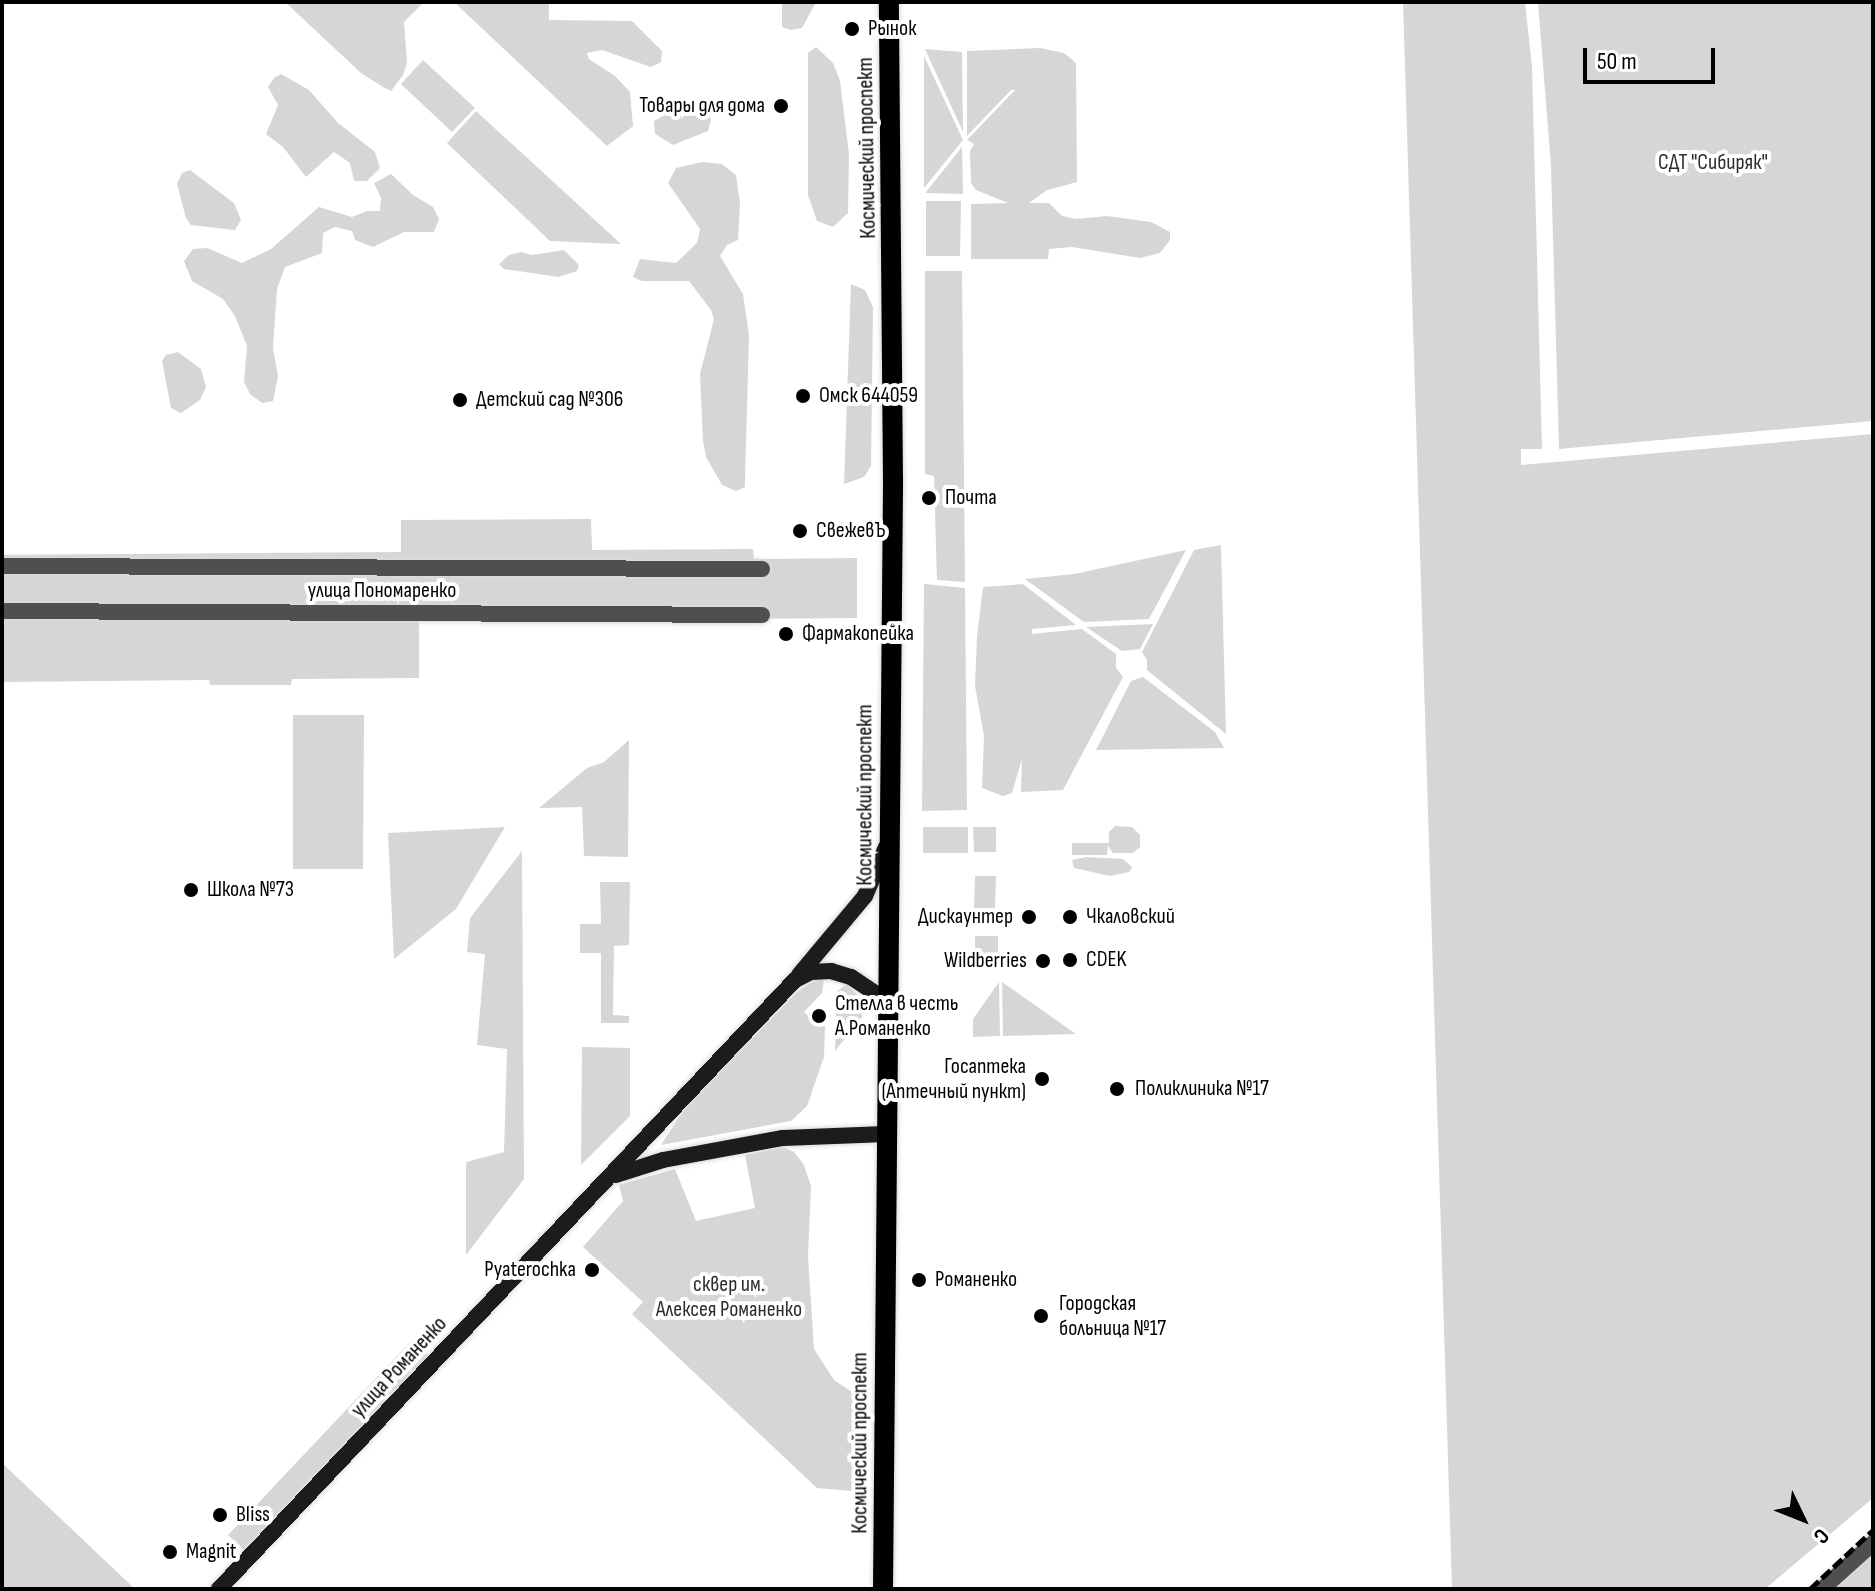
<!DOCTYPE html>
<html>
<head>
<meta charset="utf-8">
<style>
	body { margin:0 }
	#map { position:relative; width:1875px; height:1591px; overflow:hidden; background:#fff; font-family:"Sofia Sans Condensed",sans-serif }
	div>[style] { position:absolute }
	.green>* { inset:0; background:#d6d6d6 }
	.roads { filter:drop-shadow(0 0 2px #dbdbdb) drop-shadow(0 0 2px #dbdbdb) }
	.street>* { height:16px; margin:-8px; padding:0 8px; transform-origin:8px; border-radius:8px; background:#4f4f4f }
	.secondary>* { height:16px; margin:-8px; padding:0 8px; transform-origin:8px; border-radius:8px; background:#1c1c1c }
	.primary>* { height:20px; margin:-10px; padding:0 10px; transform-origin:10px; border-radius:10px; background:#000 }
	.rail>* { height:5px; margin-top:-2.5px; transform-origin:0; background:repeating-linear-gradient(90deg,#000 0 12px,transparent 0 16px) }
	.dots>* { width:22px; height:22px; translate:-50% -50%; box-sizing:border-box; border:4px solid #fff; border-radius:50% }
	span { translate:-50% -50%; white-space:nowrap; text-align:center; line-height:1.15; -webkit-text-stroke:8px #fff; paint-order:stroke }
	.poi-label { font-size:22px; color:#000 }
	.left { translate:0 -50%; text-align:left }
	.right { translate:-100% -50%; text-align:right }
	.street-label { font-size:22px; color:#000 }
	.park-label { font-size:22px; color:#2d2d2d }
	.frame { position:absolute; inset:0; border:4px solid #000; pointer-events:none }
	.north { position:absolute; left:1763px; top:1479px; width:80px; height:80px; -webkit-text-stroke:6px #fff; paint-order:stroke; rotate:133deg; font-size:22px; font-weight:700; line-height:32px; text-align:center; color:#000 }
	.north::after { content:''; display:block; margin:auto; width:28px; height:36px; background:#000; clip-path:polygon(50% 0,100% 100%,50% 72%,0 100%) }
	.scale { position:absolute; left:1583px; top:48px; width:132px; height:36px; box-sizing:border-box; border:4px solid #000; border-top:0; padding-left:10px; font-size:24px; line-height:28px; white-space:nowrap; color:#000; -webkit-text-stroke:6px #fff; paint-order:stroke }
</style>
</head>
<body>
<div id="map">
	<div class="green">
		<i style="clip-path:polygon(285px 2px,424px 2px,404px 22px,407px 63px,403px 75px,391px 91px,383px 87px,361px 73px)"></i>
		<i style="clip-path:polygon(454px 2px,549px 2px,549px 20px,632px 21px,662px 51px,661px 62px,651px 67px,602px 50px,587px 53px,589px 59px,615px 76px,630px 92px,633px 126px,607px 146px)"></i>
		<i style="clip-path:polygon(782px 2px,816px 2px,802px 28px,791px 30px,782px 27px)"></i>
		<i style="clip-path:polygon(1403px 2px,1525px 2px,1532px 67px,1542px 449px,1521px 449px,1521px 465px,1873px 434px,1873px 1498px,1765px 1589px,1452px 1589px)"></i>
		<i style="clip-path:polygon(1538px 2px,1873px 2px,1873px 421px,1559px 449px,1551px 166px)"></i>
		<i style="clip-path:polygon(816px 47px,833px 63px,840px 81px,849px 154px,848px 213px,833px 227px,817px 221px,808px 195px,808px 53px)"></i>
		<i style="clip-path:polygon(1040px 48px,1064px 53px,1076px 63px,1077px 182px,1047px 190px,1029px 203px,1049px 203px,1062px 216px,1076px 219px,1107px 216px,1151px 222px,1170px 232px,1170px 240px,1160px 253px,1140px 258px,1072px 247px,1049px 249px,1048px 259px,971px 259px,971px 204px,1008px 203px,976px 190px,971px 183px,970px 151px,974px 144px,967px 140px,1015px 90px,1011px 90px,967px 136px,967px 51px)"></i>
		<i style="clip-path:polygon(925px 49px,962px 52px,963px 132px)"></i>
		<i style="clip-path:polygon(924px 56px,963px 140px,924px 188px)"></i>
		<i style="clip-path:polygon(423px 60px,475px 108px,452px 132px,401px 84px)"></i>
		<i style="clip-path:polygon(281px 74px,309px 90px,338px 123px,375px 152px,380px 168px,367px 181px,354px 181px,350px 163px,334px 152px,306px 177px,283px 147px,266px 134px,278px 105px,268px 87px,274px 78px)"></i>
		<i style="clip-path:polygon(688px 102px,704px 103px,711px 120px,708px 131px,673px 145px,655px 134px,654px 121px)"></i>
		<i style="clip-path:polygon(476px 111px,621px 244px,550px 241px,447px 143px)"></i>
		<i style="clip-path:polygon(962px 147px,963px 194px,926px 193px,926px 192px)"></i>
		<i style="clip-path:polygon(702px 162px,722px 164px,736px 175px,740px 204px,738px 240px,727px 245px,720px 256px,743px 294px,749px 335px,745px 478px,745px 487px,736px 491px,722px 485px,706px 457px,703px 441px,700px 374px,714px 319px,711px 310px,689px 281px,642px 281px,633px 277px,640px 259px,676px 263px,697px 243px,700px 229px,668px 183px,676px 168px)"></i>
		<i style="clip-path:polygon(190px 170px,234px 203px,241px 220px,235px 230px,191px 225px,186px 218px,177px 184px,182px 173px)"></i>
		<i style="clip-path:polygon(391px 174px,413px 195px,433px 207px,439px 219px,434px 232px,404px 232px,373px 247px,355px 240px,352px 231px,335px 227px,323px 233px,322px 253px,285px 267px,277px 289px,273px 348px,278px 376px,273px 401px,262px 403px,250px 394px,244px 382px,247px 346px,235px 316px,223px 299px,192px 281px,184px 261px,193px 249px,207px 248px,242px 263px,271px 249px,319px 207px,352px 217px,367px 211px,380px 211px,381px 198px,374px 183px)"></i>
		<i style="clip-path:polygon(926px 201px,961px 201px,960px 256px,926px 256px)"></i>
		<i style="clip-path:polygon(564px 250px,579px 265px,577px 271px,558px 277px,504px 269px,499px 264px,509px 255px,521px 252px,532px 255px)"></i>
		<i style="clip-path:polygon(925px 271px,962px 271px,965px 582px,937px 580px,934px 476px,925px 474px)"></i>
		<i style="clip-path:polygon(851px 284px,865px 290px,873px 307px,871px 466px,864px 477px,844px 484px)"></i>
		<i style="clip-path:polygon(178px 352px,201px 369px,206px 387px,200px 400px,181px 413px,171px 408px,162px 361px,166px 355px)"></i>
		<i style="clip-path:polygon(591px 519px,592px 550px,753px 549px,754px 559px,857px 558px,857px 618px,419px 621px,419px 678px,292px 679px,291px 685px,210px 685px,209px 680px,2px 682px,2px 555px,401px 552px,401px 520px)"></i>
		<i style="clip-path:polygon(1221px 545px,1226px 734px,1147px 670px,1147px 660px,1142px 652px,1194px 550px)"></i>
		<i style="clip-path:polygon(1186px 550px,1149px 619px,1084px 622px,1025px 579px,1074px 574px)"></i>
		<i style="clip-path:polygon(924px 584px,965px 588px,967px 810px,922px 811px)"></i>
		<i style="clip-path:polygon(1023px 584px,1076px 625px,1032px 629px,1032px 634px,1082px 629px,1116px 654px,1116px 668px,1123px 677px,1063px 790px,1021px 792px,1022px 759px,1012px 793px,1003px 796px,982px 788px,984px 736px,975px 686px,977px 636px,983px 587px)"></i>
		<i style="clip-path:polygon(1153px 624px,1140px 649px,1122px 651px,1086px 627px)"></i>
		<i style="clip-path:polygon(1143px 677px,1215px 732px,1224px 748px,1096px 750px,1131px 681px)"></i>
		<i style="clip-path:polygon(293px 715px,364px 715px,363px 869px,293px 869px)"></i>
		<i style="clip-path:polygon(629px 740px,628px 857px,584px 856px,582px 807px,539px 808px,587px 768px,604px 762px)"></i>
		<i style="clip-path:polygon(1115px 826px,1132px 827px,1140px 835px,1140px 847px,1133px 853px,1113px 853px,1108px 846px,1107px 855px,1072px 855px,1072px 843px,1109px 843px,1109px 832px)"></i>
		<i style="clip-path:polygon(505px 827px,456px 909px,394px 959px,388px 833px)"></i>
		<i style="clip-path:polygon(923px 827px,968px 827px,968px 853px,923px 853px)"></i>
		<i style="clip-path:polygon(973px 827px,996px 827px,996px 852px,974px 852px)"></i>
		<i style="clip-path:polygon(522px 851px,524px 1179px,466px 1255px,466px 1162px,504px 1152px,507px 1049px,477px 1045px,485px 954px,467px 952px,470px 918px)"></i>
		<i style="clip-path:polygon(1086px 857px,1123px 859px,1132px 867px,1129px 872px,1110px 876px,1074px 868px,1072px 860px)"></i>
		<i style="clip-path:polygon(975px 876px,996px 876px,995px 908px,974px 908px)"></i>
		<i style="clip-path:polygon(600px 882px,630px 882px,629px 945px,614px 946px,613px 1015px,629px 1016px,629px 1023px,601px 1023px,601px 953px,580px 953px,580px 924px,601px 924px)"></i>
		<i style="clip-path:polygon(975px 936px,998px 936px,998px 964px,975px 964px)"></i>
		<i style="clip-path:polygon(818px 978px,824px 979px,822px 993px,804px 1012px,820px 1027px,825px 1025px,824px 1057px,807px 1106px,791px 1121px,661px 1145px,685px 1108px,797px 992px)"></i>
		<i style="clip-path:polygon(999px 982px,1000px 1036px,973px 1037px,973px 1019px)"></i>
		<i style="clip-path:polygon(1002px 982px,1076px 1034px,1003px 1036px)"></i>
		<i style="clip-path:polygon(847px 984px,859px 997px,862px 1017px,835px 1051px,837px 991px)"></i>
		<i style="clip-path:polygon(582px 1047px,630px 1048px,630px 1116px,581px 1165px)"></i>
		<i style="clip-path:polygon(783px 1147px,794px 1152px,804px 1165px,811px 1186px,808px 1256px,814px 1349px,834px 1380px,861px 1398px,863px 1492px,817px 1488px,632px 1314px,643px 1302px,583px 1247px,623px 1201px,619px 1185px,675px 1169px,696px 1221px,755px 1208px,745px 1155px)"></i>
		<i style="clip-path:polygon(412px 1340px,428px 1355px,244px 1550px,228px 1535px)"></i>
		<i style="clip-path:polygon(2px 1463px,135px 1589px,2px 1589px)"></i>
		<i style="clip-path:polygon(1873px 1548px,1873px 1589px,1828px 1589px)"></i>
	</div>
	<div class="roads">
		<div class="street">
			<i style="left:2px;top:566px;width:760px;rotate:0.23deg"></i>
			<i style="left:2px;top:611px;width:760px;rotate:0.3deg"></i>
			<i style="left:1822px;top:1589px;width:69px;rotate:-42deg"></i>
		</div>
		<div class="secondary">
			<i style="left:799px;top:975px;width:103px;rotate:-50.1deg"></i>
			<i style="left:865px;top:896px;width:53px;rotate:-66.8deg"></i>
			<i style="left:616px;top:1175px;width:49px;rotate:-17.7deg"></i>
			<i style="left:663px;top:1160px;width:122px;rotate:-10.4deg"></i>
			<i style="left:783px;top:1138px;width:103px;rotate:-2.2deg"></i>
			<i style="left:219px;top:1589px;width:838px;rotate:-46.6deg"></i>
			<i style="left:795px;top:980px;width:18px;rotate:-27deg"></i>
			<i style="left:811px;top:972px;width:20px;rotate:-3deg"></i>
			<i style="left:831px;top:971px;width:21px;rotate:17deg"></i>
			<i style="left:851px;top:977px;width:43px;rotate:33.7deg"></i>
		</div>
		<div class="primary">
			<i style="left:883px;top:1589px;width:1109px;rotate:-89.48deg"></i>
			<i style="left:893px;top:480px;width:478px;rotate:-90.5deg"></i>
		</div>
	</div>
	<div class="rail">
		<i style="left:1810px;top:1589px;width:86px;rotate:-43.1deg"></i>
	</div>
	<div class="dots">
		<i style="left:852px;top:29px;background:#000"></i>
		<i style="left:781px;top:106px;background:#000"></i>
		<i style="left:803px;top:396px;background:#000"></i>
		<i style="left:460px;top:400px;background:#000"></i>
		<i style="left:929px;top:498px;background:#000"></i>
		<i style="left:800px;top:531px;background:#000"></i>
		<i style="left:786px;top:634px;background:#000"></i>
		<i style="left:191px;top:890px;background:#000"></i>
		<i style="left:1029px;top:917px;background:#000"></i>
		<i style="left:1070px;top:917px;background:#000"></i>
		<i style="left:1070px;top:960px;background:#000"></i>
		<i style="left:1043px;top:961px;background:#000"></i>
		<i style="left:819px;top:1016px;background:#000"></i>
		<i style="left:1042px;top:1079px;background:#000"></i>
		<i style="left:1117px;top:1089px;background:#000"></i>
		<i style="left:592px;top:1270px;background:#000"></i>
		<i style="left:919px;top:1280px;background:#000"></i>
		<i style="left:1041px;top:1316px;background:#000"></i>
		<i style="left:220px;top:1515px;background:#000"></i>
		<i style="left:170px;top:1552px;background:#000"></i>
	</div>
	<div class="poi-label">
		<span class="left" style="left:868px;top:29px">Рынок</span>
		<span class="right" style="left:765px;top:106px">Товары для дома</span>
		<span class="left" style="left:819px;top:396px">Омск 644059</span>
		<span class="left" style="left:476px;top:400px">Детский сад №306</span>
		<span class="left" style="left:945px;top:498px">Почта</span>
		<span class="left" style="left:816px;top:531px">СвежевЪ</span>
		<span class="left" style="left:802px;top:634px">Фармакопейка</span>
		<span class="left" style="left:207px;top:890px">Школа №73</span>
		<span class="right" style="left:1013px;top:917px">Дискаунтер</span>
		<span class="left" style="left:1086px;top:917px">Чкаловский</span>
		<span class="left" style="left:1086px;top:960px">CDEK</span>
		<span class="right" style="left:1027px;top:961px">Wildberries</span>
		<span class="left" style="left:835px;top:1016px">Стелла в честь<br>А.Романенко</span>
		<span class="right" style="left:1026px;top:1079px">Госаптека<br>(Аптечный пункт)</span>
		<span class="left" style="left:1135px;top:1089px">Поликлиника №17</span>
		<span class="right" style="left:576px;top:1270px">Pyaterochka</span>
		<span class="left" style="left:935px;top:1280px">Романенко</span>
		<span class="left" style="left:1059px;top:1316px">Городская<br>больница №17</span>
		<span class="left" style="left:236px;top:1515px">Bliss</span>
		<span class="left" style="left:186px;top:1552px">Magnit</span>
	</div>
	<div class="street-label">
		<span style="left:867px;top:148px;rotate:-91deg">Космический проспект</span>
		<span style="left:382px;top:591px">улица Пономаренко</span>
		<span style="left:865px;top:795px;rotate:-90deg">Космический проспект</span>
		<span style="left:399px;top:1367px;rotate:-47deg">улица Романенко</span>
		<span style="left:860px;top:1443px;rotate:-90deg">Космический проспект</span>
	</div>
	<div class="park-label">
		<span style="left:1713px;top:163px">СДТ "Сибиряк"</span>
		<span style="left:729px;top:1297px">сквер им.<br>Алексея Романенко</span>
	</div>
	<div class="frame"></div>
	<div class="north">С</div>
	<div class="scale">50 m</div>
</div>
</body>
</html>
